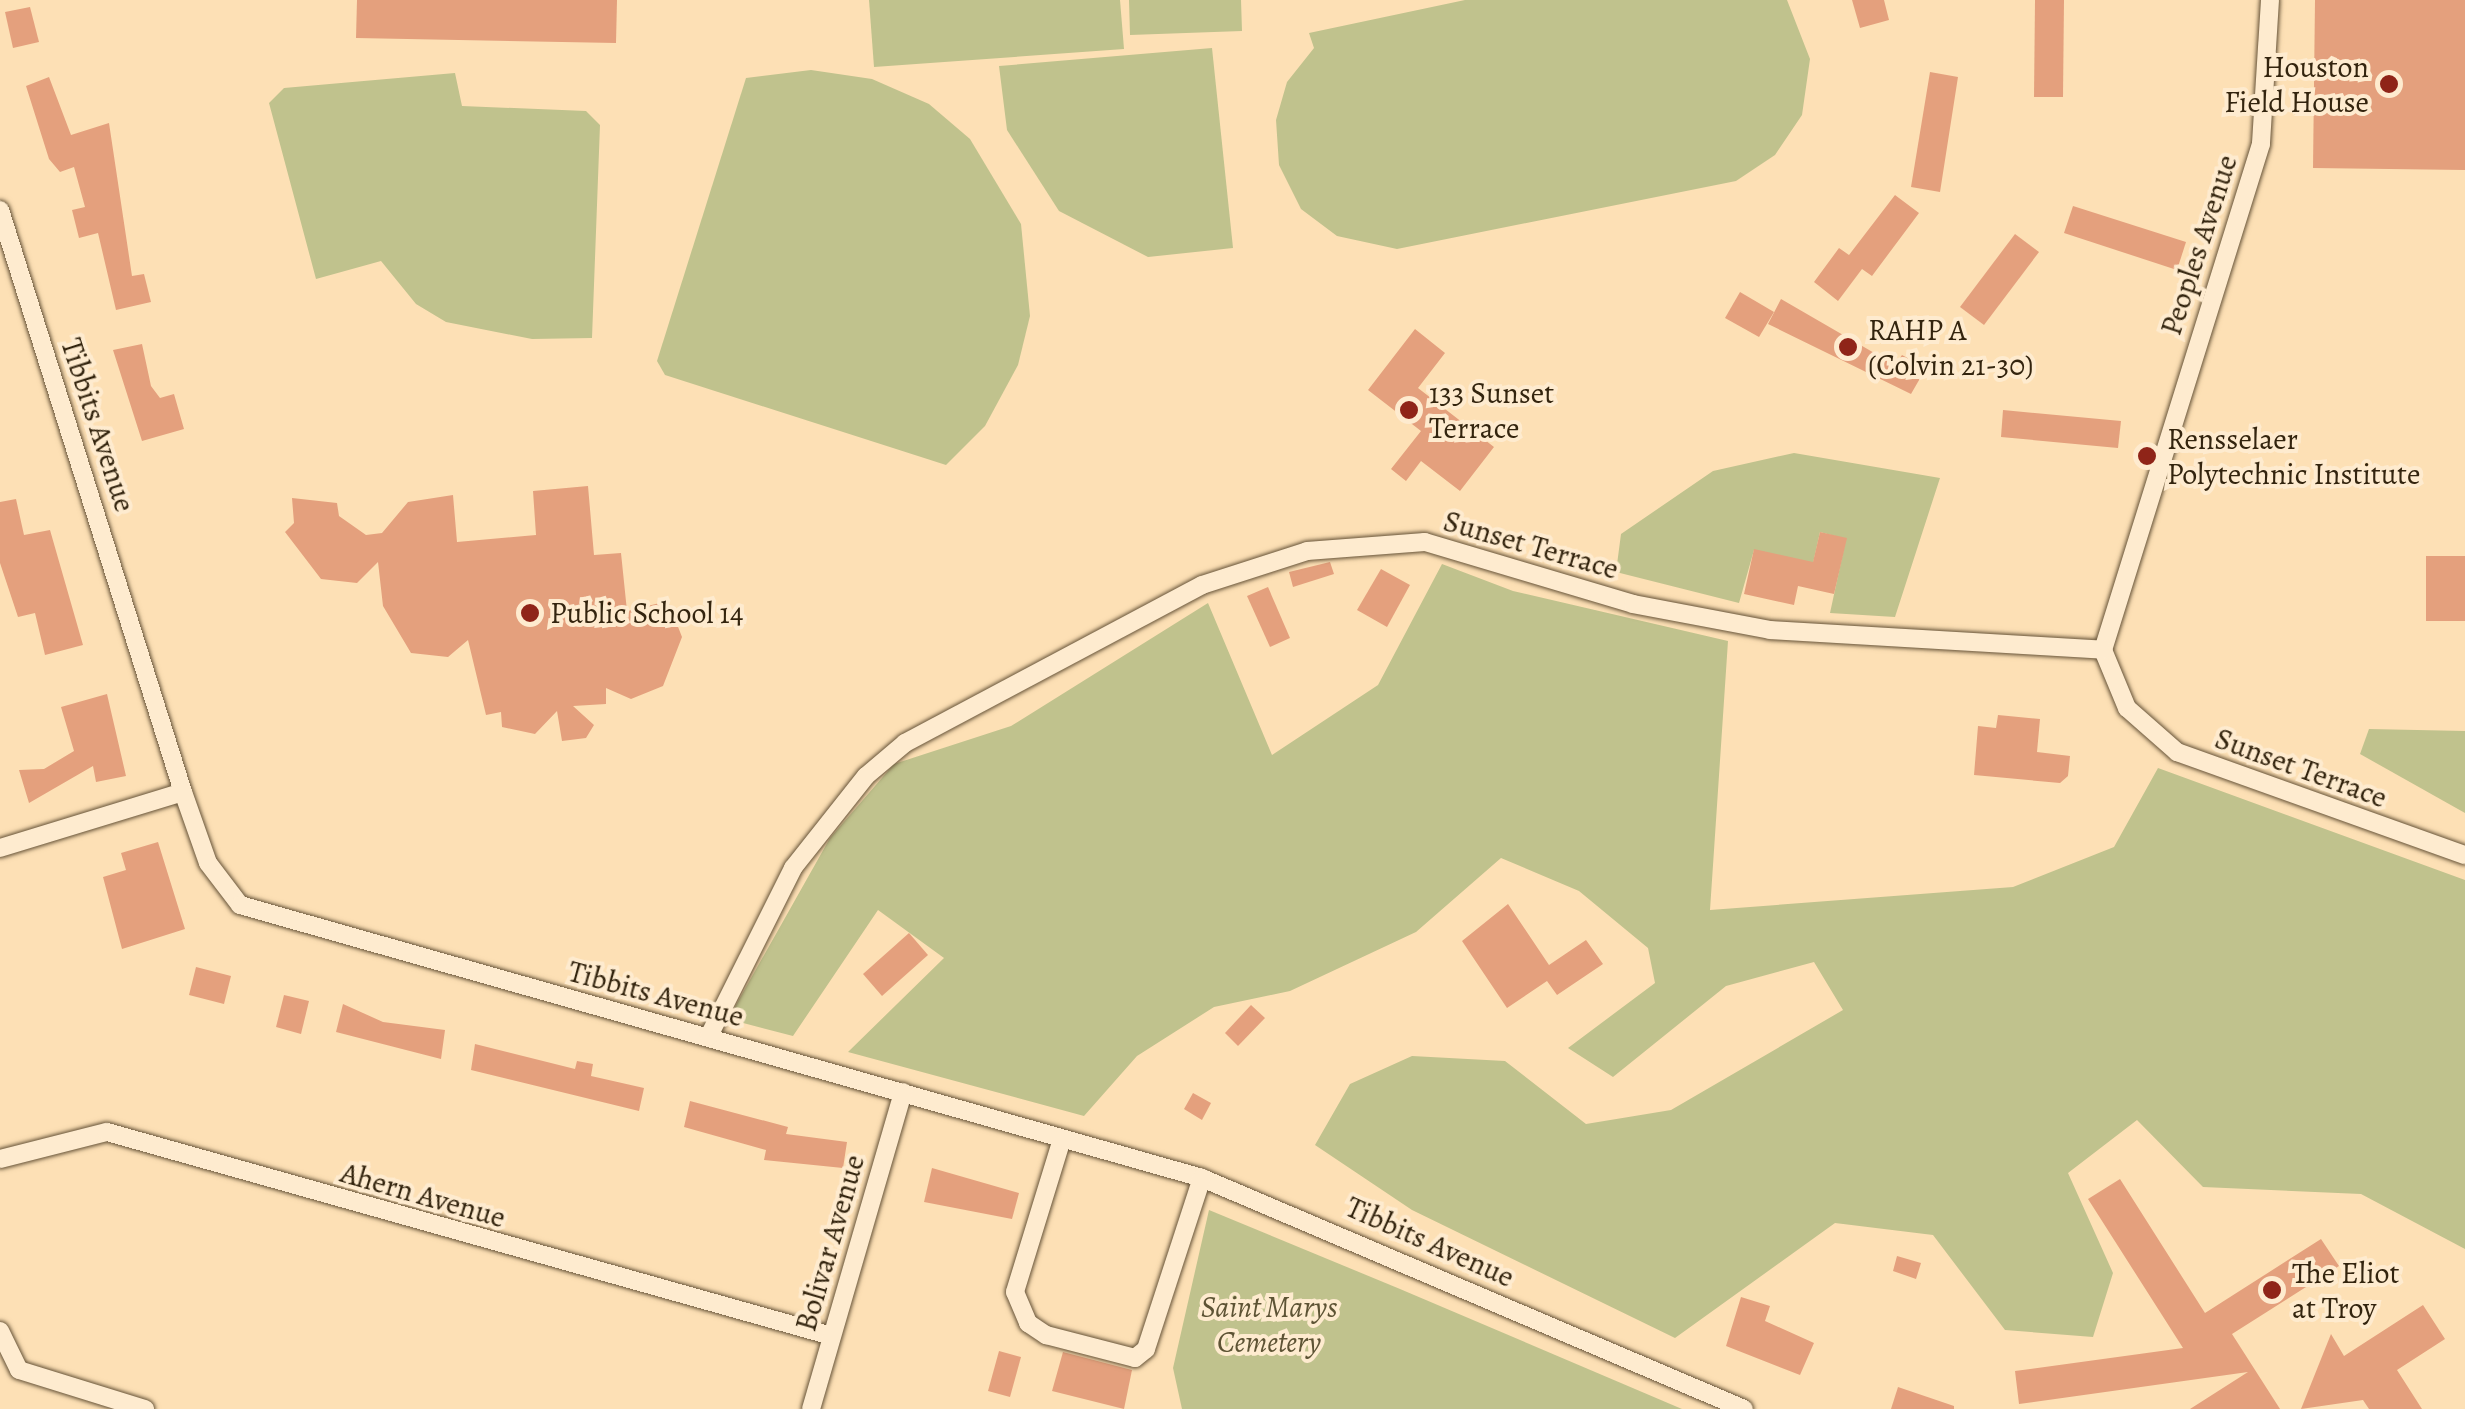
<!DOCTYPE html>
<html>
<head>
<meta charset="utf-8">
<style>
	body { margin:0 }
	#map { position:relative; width:2465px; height:1409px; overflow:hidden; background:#fde0b5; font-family:Alegreya,serif }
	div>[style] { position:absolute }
	.green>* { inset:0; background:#c0c28d }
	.building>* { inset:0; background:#e4a07d }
	.roads { filter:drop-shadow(0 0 2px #665338) drop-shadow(0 0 2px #665338) }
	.street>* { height:18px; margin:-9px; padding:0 9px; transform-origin:9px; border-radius:9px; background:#feebcf }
	.dots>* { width:28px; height:28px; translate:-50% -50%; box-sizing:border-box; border:5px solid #feebcf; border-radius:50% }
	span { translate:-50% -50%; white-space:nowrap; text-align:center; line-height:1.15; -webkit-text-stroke:8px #feebcf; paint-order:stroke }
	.poi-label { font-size:30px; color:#33240e }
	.right { translate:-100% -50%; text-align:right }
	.left { translate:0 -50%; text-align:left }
	.street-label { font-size:30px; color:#33240e }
	.park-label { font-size:30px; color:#5d5334; font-style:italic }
</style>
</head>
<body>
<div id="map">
	<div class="green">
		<i style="clip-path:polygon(869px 0,1120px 0,1124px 49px,874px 67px)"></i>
		<i style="clip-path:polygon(1129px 0,1241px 0,1242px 31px,1130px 35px)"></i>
		<i style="clip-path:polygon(1465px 0,1787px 0,1810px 59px,1802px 115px,1775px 155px,1736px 181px,1397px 249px,1337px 236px,1301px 209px,1279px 165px,1276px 120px,1287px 82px,1314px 48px,1309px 33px)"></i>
		<i style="clip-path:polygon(1212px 48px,1233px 248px,1148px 257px,1059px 211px,1007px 130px,999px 66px)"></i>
		<i style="clip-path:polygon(811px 70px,872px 79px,929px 104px,970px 139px,1021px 224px,1030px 316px,1018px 365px,985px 426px,946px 465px,665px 375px,657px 361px,746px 78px)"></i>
		<i style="clip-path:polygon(455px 73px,462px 106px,586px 111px,600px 125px,592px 338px,532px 339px,446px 322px,416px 304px,381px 261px,316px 279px,269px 103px,284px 88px)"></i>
		<i style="clip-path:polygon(1794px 453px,1940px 478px,1895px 617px,1830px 613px,1846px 539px,1820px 532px,1809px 581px,1754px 550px,1739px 603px,1616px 572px,1621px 534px,1713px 471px)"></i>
		<i style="clip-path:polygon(1442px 564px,1513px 591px,1728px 641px,1710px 910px,2013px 887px,2114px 847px,2158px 768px,2465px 880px,2465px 1249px,2361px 1194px,2203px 1187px,2137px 1120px,2068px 1173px,2113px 1273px,2093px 1337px,2005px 1330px,1933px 1235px,1835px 1223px,1675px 1338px,1412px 1210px,1315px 1145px,1350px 1084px,1412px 1056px,1505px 1061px,1586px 1124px,1671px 1110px,1843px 1010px,1814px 962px,1726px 986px,1613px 1077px,1568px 1048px,1655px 983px,1648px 948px,1579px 891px,1501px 858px,1416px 932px,1290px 991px,1214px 1007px,1137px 1056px,1084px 1116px,848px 1052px,944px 958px,878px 910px,793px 1036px,728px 1019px,830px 838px,894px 764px,1011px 726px,1208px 603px,1272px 755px,1378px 685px)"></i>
		<i style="clip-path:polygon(2369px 729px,2465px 731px,2465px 813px,2360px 754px)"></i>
		<i style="clip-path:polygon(1209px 1210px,1400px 1289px,1682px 1409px,1182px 1409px,1173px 1368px)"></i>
	</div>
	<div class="building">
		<i style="clip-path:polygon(357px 0,617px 0,616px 43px,356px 38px)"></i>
		<i style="clip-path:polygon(1852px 0,1884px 0,1889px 20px,1860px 28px)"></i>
		<i style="clip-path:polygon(2035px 0,2064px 0,2063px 97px,2034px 97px)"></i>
		<i style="clip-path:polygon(2315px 0,2465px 0,2465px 170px,2313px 168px)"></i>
		<i style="clip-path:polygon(30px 7px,39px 42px,13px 48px,5px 12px)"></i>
		<i style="clip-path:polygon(1930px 72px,1958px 77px,1940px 192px,1911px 187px)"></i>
		<i style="clip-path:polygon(49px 77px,71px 135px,109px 123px,132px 276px,144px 274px,151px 302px,116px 310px,98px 233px,79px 238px,72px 210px,85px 207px,74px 167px,60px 172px,49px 159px,26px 86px)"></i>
		<i style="clip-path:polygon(1895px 195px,1919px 213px,1872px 276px,1862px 269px,1838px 301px,1814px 282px,1839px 248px,1849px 255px)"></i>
		<i style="clip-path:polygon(2073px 206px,2186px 242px,2177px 270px,2064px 233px)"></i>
		<i style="clip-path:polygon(2015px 234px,2039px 252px,1984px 325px,1960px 307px)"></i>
		<i style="clip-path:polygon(1740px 292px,1774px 312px,1759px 337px,1725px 318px)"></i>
		<i style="clip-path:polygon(1781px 299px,1895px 365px,1902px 355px,1926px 368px,1911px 394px,1768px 324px)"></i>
		<i style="clip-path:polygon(1415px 329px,1445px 353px,1418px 388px,1494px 447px,1460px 491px,1421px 461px,1406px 481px,1391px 469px,1421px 431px,1368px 390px)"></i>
		<i style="clip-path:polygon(142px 344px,151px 386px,160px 398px,174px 394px,184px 429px,142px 441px,113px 350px)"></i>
		<i style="clip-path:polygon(2003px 410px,2121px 421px,2118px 448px,2001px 437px)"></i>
		<i style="clip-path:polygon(588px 486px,594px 555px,621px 553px,627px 611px,668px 601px,682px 637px,663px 686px,631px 699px,606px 688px,606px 704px,573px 706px,594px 725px,586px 738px,562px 741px,557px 711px,535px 734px,502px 727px,501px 712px,486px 715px,468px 640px,448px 657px,411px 653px,383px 606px,378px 562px,357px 583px,321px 579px,285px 532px,294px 523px,292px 498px,337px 503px,339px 516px,366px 535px,382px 533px,408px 502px,453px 495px,457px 542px,536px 535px,533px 491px)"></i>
		<i style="clip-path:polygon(16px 499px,24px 535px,50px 530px,83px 645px,45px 655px,35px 613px,18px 617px,0 563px,0 502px)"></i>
		<i style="clip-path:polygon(1820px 532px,1847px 538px,1834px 594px,1798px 586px,1794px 605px,1744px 594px,1754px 549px,1813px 562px)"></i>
		<i style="clip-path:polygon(2426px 556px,2465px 556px,2465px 621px,2426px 621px)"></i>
		<i style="clip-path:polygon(1330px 562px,1334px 574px,1293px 587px,1289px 572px)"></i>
		<i style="clip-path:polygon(1381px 569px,1410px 585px,1387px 627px,1357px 610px)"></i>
		<i style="clip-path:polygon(1268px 587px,1290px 638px,1270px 647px,1247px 596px)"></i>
		<i style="clip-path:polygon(107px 694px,126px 776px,96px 782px,93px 766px,29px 803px,19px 770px,44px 769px,74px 751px,61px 707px)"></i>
		<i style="clip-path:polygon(1998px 715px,2040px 719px,2037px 752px,2070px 756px,2068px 776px,2060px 783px,1974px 775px,1978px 726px,1996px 728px)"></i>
		<i style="clip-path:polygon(158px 842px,185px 929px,122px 949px,103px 877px,126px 870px,121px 853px)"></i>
		<i style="clip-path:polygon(1508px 904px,1549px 965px,1586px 940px,1603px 964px,1557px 995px,1547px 981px,1507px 1008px,1462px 941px)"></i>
		<i style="clip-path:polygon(909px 933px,928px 955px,882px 996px,863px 974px)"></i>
		<i style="clip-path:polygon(196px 967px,231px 976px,224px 1004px,189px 995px)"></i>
		<i style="clip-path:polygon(284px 995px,309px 1001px,301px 1034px,276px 1027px)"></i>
		<i style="clip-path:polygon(343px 1004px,383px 1022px,445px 1030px,441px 1059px,336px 1032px)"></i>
		<i style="clip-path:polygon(1251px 1005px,1265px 1018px,1238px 1046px,1225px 1033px)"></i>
		<i style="clip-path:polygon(475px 1044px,575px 1069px,577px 1061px,593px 1064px,591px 1076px,644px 1088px,639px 1111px,471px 1070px)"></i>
		<i style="clip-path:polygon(1193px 1093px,1211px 1103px,1202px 1120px,1184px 1109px)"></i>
		<i style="clip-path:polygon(690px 1101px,788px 1127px,786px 1134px,847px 1142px,843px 1168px,764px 1160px,766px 1150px,684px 1127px)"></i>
		<i style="clip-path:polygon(932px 1168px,1019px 1193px,1012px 1219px,924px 1202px)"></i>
		<i style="clip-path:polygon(2120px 1179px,2205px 1313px,2321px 1239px,2339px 1266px,2232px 1334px,2280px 1409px,2190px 1409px,2248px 1372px,2019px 1404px,2015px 1371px,2183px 1348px,2088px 1199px)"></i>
		<i style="clip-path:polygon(1897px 1256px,1921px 1263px,1916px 1279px,1893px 1271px)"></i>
		<i style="clip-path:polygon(1741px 1297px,1770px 1306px,1765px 1321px,1814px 1343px,1800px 1375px,1726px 1346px)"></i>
		<i style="clip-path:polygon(2423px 1305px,2445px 1339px,2397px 1370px,2422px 1409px,2369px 1409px,2363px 1400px,2301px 1409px,2331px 1334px,2344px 1356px)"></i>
		<i style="clip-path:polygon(999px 1351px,1021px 1357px,1010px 1397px,988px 1391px)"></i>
		<i style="clip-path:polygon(1063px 1352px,1132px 1370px,1124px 1409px,1052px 1391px)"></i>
		<i style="clip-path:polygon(1898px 1387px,1954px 1406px,1954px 1409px,1891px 1409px)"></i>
	</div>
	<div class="roads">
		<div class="street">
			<i style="left:2270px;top:0;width:144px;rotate:93.6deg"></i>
			<i style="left:2261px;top:144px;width:530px;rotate:107.34deg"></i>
			<i style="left:2103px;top:650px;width:63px;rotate:67.5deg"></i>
			<i style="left:2127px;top:708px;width:67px;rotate:41.3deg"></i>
			<i style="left:2177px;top:752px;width:306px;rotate:19.7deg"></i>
			<i style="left:0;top:210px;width:610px;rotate:72.55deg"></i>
			<i style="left:183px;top:792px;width:75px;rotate:70.6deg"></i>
			<i style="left:208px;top:863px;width:53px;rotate:52.7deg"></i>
			<i style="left:240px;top:905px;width:1000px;rotate:15.84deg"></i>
			<i style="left:1202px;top:1178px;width:589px;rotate:23.08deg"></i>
			<i style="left:0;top:848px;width:191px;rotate:-17deg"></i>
			<i style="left:709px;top:1036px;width:188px;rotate:-63.4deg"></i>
			<i style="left:793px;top:868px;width:117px;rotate:-51.6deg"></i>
			<i style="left:866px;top:776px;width:51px;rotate:-40.2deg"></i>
			<i style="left:905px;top:743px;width:336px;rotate:-28deg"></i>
			<i style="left:1202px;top:585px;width:110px;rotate:-17.9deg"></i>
			<i style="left:1307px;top:551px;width:118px;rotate:-4.4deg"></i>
			<i style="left:1425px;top:542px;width:217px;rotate:16.6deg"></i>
			<i style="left:1633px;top:604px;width:139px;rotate:10.7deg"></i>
			<i style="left:1770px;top:630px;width:334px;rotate:3.4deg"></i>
			<i style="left:1062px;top:1139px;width:160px;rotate:107.1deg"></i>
			<i style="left:1015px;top:1292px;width:34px;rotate:67deg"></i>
			<i style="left:1028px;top:1323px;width:22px;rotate:34deg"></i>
			<i style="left:1046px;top:1335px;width:92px;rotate:14.5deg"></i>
			<i style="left:1135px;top:1358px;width:14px;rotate:-39deg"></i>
			<i style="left:1146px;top:1349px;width:180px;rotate:-71.9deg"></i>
			<i style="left:0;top:1159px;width:110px;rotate:-14.2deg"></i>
			<i style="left:107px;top:1132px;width:753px;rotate:15.72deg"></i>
			<i style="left:0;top:1331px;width:43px;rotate:64deg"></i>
			<i style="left:19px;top:1370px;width:132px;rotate:17.2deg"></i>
			<i style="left:811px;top:1409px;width:330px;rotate:-73.8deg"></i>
		</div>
	</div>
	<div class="dots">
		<i style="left:2389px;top:84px;background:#8f2418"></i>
		<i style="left:1848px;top:347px;background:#8f2418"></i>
		<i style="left:1409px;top:410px;background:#8f2418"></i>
		<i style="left:2147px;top:456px;background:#8f2418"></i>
		<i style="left:530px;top:613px;background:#8f2418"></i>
		<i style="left:2272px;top:1290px;background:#8f2418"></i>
	</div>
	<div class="poi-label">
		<span class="right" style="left:2369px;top:84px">Houston<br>Field House</span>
		<span class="left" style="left:1868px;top:347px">RAHP A<br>(Colvin 21-30)</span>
		<span class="left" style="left:1429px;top:410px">133 Sunset<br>Terrace</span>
		<span class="left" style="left:2167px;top:456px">Rensselaer<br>Polytechnic Institute</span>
		<span class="left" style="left:550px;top:613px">Public School 14</span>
		<span class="left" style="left:2292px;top:1290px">The Eliot<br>at Troy</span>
	</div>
	<div class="street-label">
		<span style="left:2199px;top:245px;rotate:-72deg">Peoples Avenue</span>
		<span style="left:98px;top:425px;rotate:72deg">Tibbits Avenue</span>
		<span style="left:1531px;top:545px;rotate:16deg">Sunset Terrace</span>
		<span style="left:2301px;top:768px;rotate:20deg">Sunset Terrace</span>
		<span style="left:656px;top:994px;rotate:15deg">Tibbits Avenue</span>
		<span style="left:423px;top:1195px;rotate:16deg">Ahern Avenue</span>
		<span style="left:1430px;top:1242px;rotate:24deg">Tibbits Avenue</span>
		<span style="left:830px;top:1243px;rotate:-74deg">Bolivar Avenue</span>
	</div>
	<div class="park-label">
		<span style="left:1269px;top:1324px">Saint Marys<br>Cemetery</span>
	</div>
</div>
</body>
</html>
